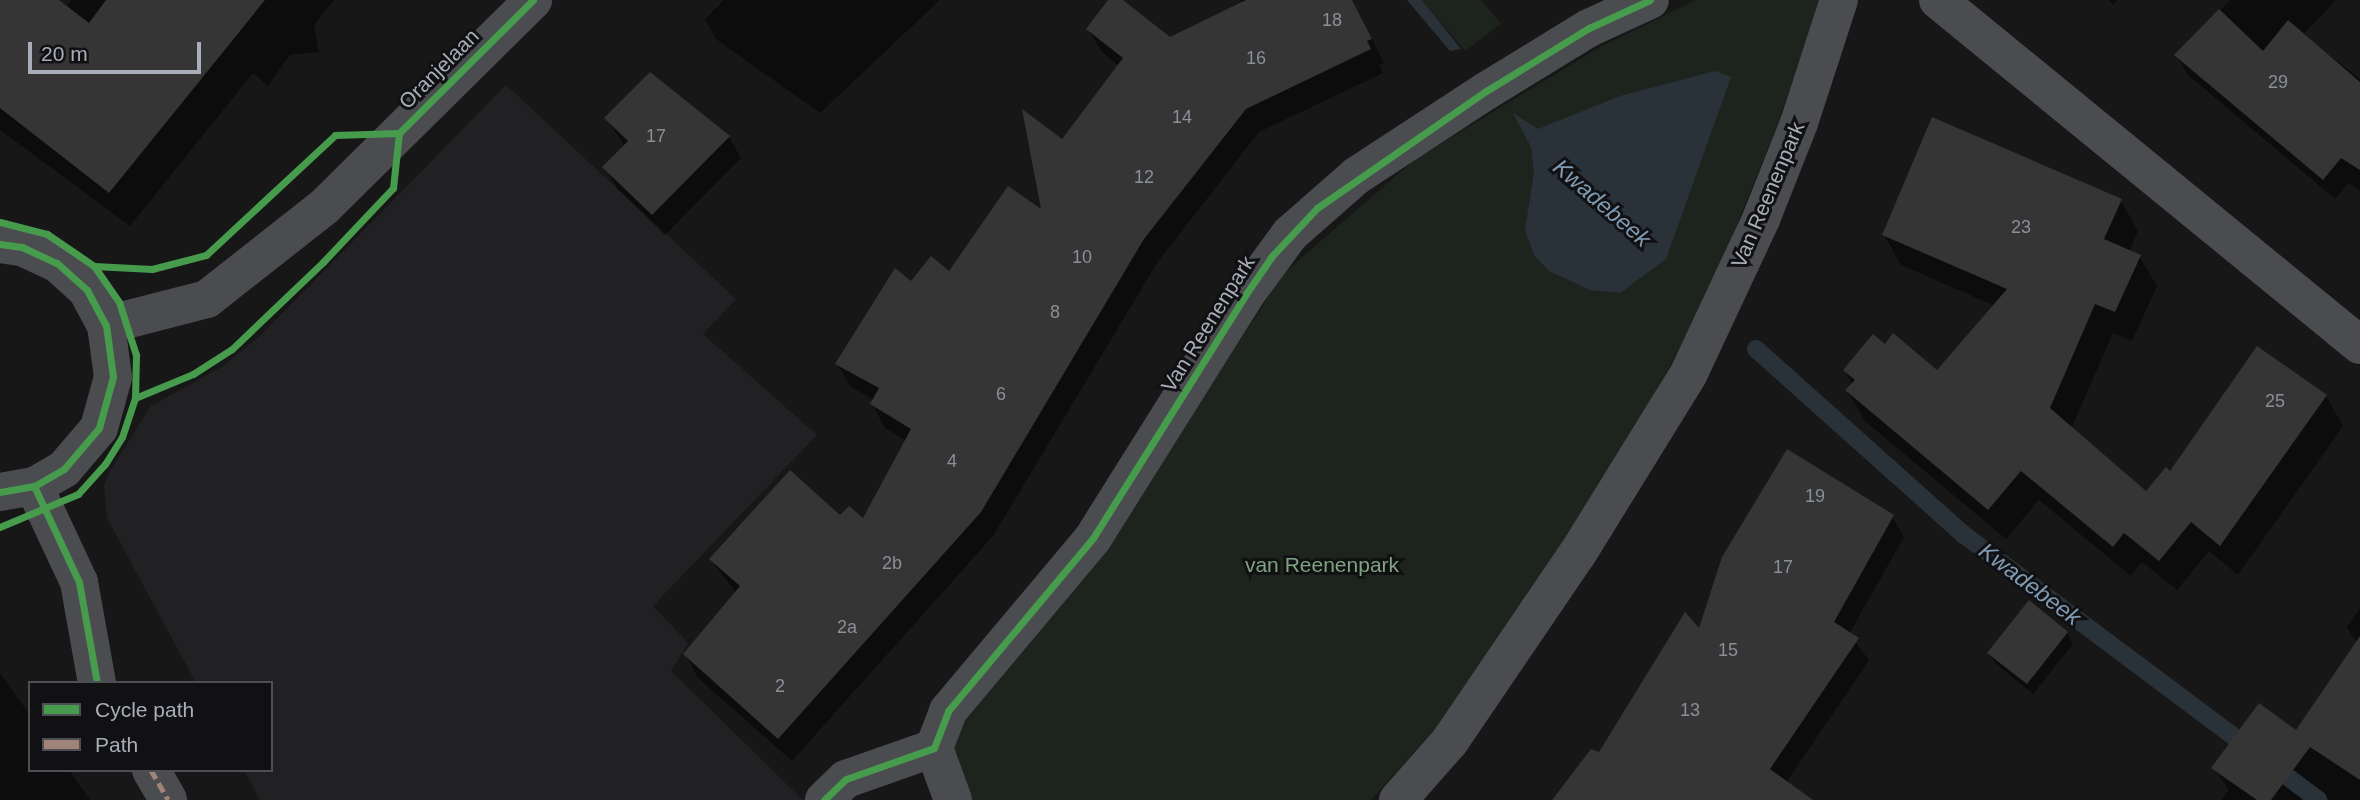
<!DOCTYPE html>
<html>
<head>
<meta charset="utf-8">
<style>
	body { margin:0 }
	#map { position:relative; width:2360px; height:800px; overflow:hidden; background:#171717; font-family:Arial,sans-serif }
	div>[style] { position:absolute }
	.built>* { inset:0; background:#212123 }
	.green>* { inset:0; background:#1d241e }
	.water>* { inset:0; background:#2a3239 }
	.shadow>* { inset:0; background:#0007 }
	.stream>* { height:18px; margin:-9px; padding:0 9px; transform-origin:9px; border-radius:9px; background:#2a3239 }
	.building>* { inset:0; background:#353536 }
	.minor>* { height:38px; margin:-19px; padding:0 19px; transform-origin:19px; border-radius:19px; background:#4b4c50 }
	.quiet>* { height:5px; margin-top:-2.5px; transform-origin:0; background:repeating-linear-gradient(90deg,#a18479 0 10px,transparent 0 15px) }
	.cycleway>* { height:7px; margin:-3.5px; padding:0 3.5px; transform-origin:3.5px; border-radius:3.5px; background:#469c4c }
	span { translate:-50% -50%; white-space:nowrap; text-align:center; line-height:1.15; -webkit-text-stroke:6px #111113; paint-order:stroke }
	.number-label { font-size:18px; color:#8b8f98 }
	.number-label span { -webkit-text-stroke-width:0 }
	.street-label { font-size:21px; color:#a8adb8 }
	.park-label { font-size:21px; color:#7fa381 }
	.water-label { font-size:23px; color:#7f9bb3; font-style:italic }
	.legend { position:absolute; left:28px; top:681px; width:245px; height:91px; box-sizing:border-box; background:#111113; border:2px solid #4d4f55; margin:0; padding:9px 12px; list-style:none; font-size:21px; color:#a8adb8 }
	.legend li { display:flex; align-items:center; gap:14px; height:35px }
	.legend b { width:35px; border:2px solid #4d4f55 }
	.scale { position:absolute; left:28px; top:42px; width:173px; height:32px; box-sizing:border-box; border:4px solid #a8adb8; border-top:0; padding-left:9px; font-size:21px; line-height:24px; white-space:nowrap; color:#a8adb8; -webkit-text-stroke:5px #111113; paint-order:stroke }
</style>
</head>
<body>
<div id="map">
	<div class="built">
		<i style="clip-path:polygon(506px 85px,736px 299px,703px 334px,817px 435px,653px 606px,688px 643px,671px 671px,802px 799px,813px 800px,260px 800px,244px 770px,271px 770px,271px 683px,196px 683px,107px 518px,104px 486px,109px 472px,151px 406px,223px 366px,262px 334px)"></i>
	</div>
	<div class="green">
		<i style="clip-path:polygon(1422px 0,1481px 0,1501px 24px,1465px 51px)"></i>
		<i style="clip-path:polygon(1696px 0,1820px 0,1777px 126px,1724px 256px,1680px 348px,1597px 497px,1473px 687px,1371px 800px,958px 800px,951px 747px,973px 704px,1184px 427px,1283px 274px,1414px 160px,1600px 47px)"></i>
	</div>
	<div class="water">
		<i style="clip-path:polygon(1407px 0,1422px 0,1461px 49px,1450px 51px)"></i>
		<i style="clip-path:polygon(1715px 71px,1731px 77px,1666px 259px,1620px 293px,1590px 290px,1549px 271px,1534px 255px,1525px 230px,1534px 173px,1531px 147px,1513px 113px,1538px 129px,1620px 96px)"></i>
	</div>
	<div class="shadow">
		<i style="clip-path:polygon(0 0,57px 0,66px 7px,71px 0,334px 0,314px 25px,319px 52px,290px 55px,268px 86px,253px 73px,130px 226px,0 130px)"></i>
		<i style="clip-path:polygon(724px 0,940px 0,820px 113px,716px 39px,705px 19px)"></i>
		<i style="clip-path:polygon(1111px 0,1120px 0,1170px 39px,1242px 4px,1240px 0,1352px 0,1384px 63px,1379px 65px,1383px 73px,1259px 132px,1157px 263px,993px 536px,792px 761px,698px 678px,685px 654px,736px 593px,711px 560px,840px 518px,863px 521px,907px 441px,885px 428px,872px 404px,874px 400px,851px 387px,837px 364px,911px 284px,950px 274px,1043px 213px,1063px 142px,1119px 66px,1102px 52px,1088px 29px)"></i>
		<i style="clip-path:polygon(2108px 0,2118px 0,2113px 5px)"></i>
		<i style="clip-path:polygon(2230px 0,2336px 0,2303px 35px,2360px 79px,2360px 191px,2348px 183px,2335px 199px,2188px 75px,2176px 55px)"></i>
		<i style="clip-path:polygon(650px 74px,729px 137px,741px 158px,665px 235px,617px 188px,605px 167px,625px 146px,606px 118px)"></i>
		<i style="clip-path:polygon(2121px 201px,2138px 231px,2129px 252px,2139px 256px,2157px 286px,2132px 341px,2113px 333px,2071px 429px,2146px 494px,2170px 473px,2326px 396px,2343px 426px,2238px 575px,2209px 551px,2177px 590px,2142px 562px,2131px 576px,2039px 500px,2006px 539px,1865px 421px,1847px 391px,1853px 385px,1845px 371px,1885px 347px,1937px 372px,1995px 306px,1901px 265px,1884px 235px)"></i>
		<i style="clip-path:polygon(1892px 516px,1904px 537px,1849px 634px,1869px 660px,1786px 783px,1807px 800px,1553px 800px,1600px 754px,1700px 632px)"></i>
		<i style="clip-path:polygon(2360px 608px,2360px 800px,2221px 800px,2229px 790px,2213px 768px,2296px 733px,2357px 643px,2347px 627px)"></i>
		<i style="clip-path:polygon(2067px 633px,2073px 644px,2033px 694px,1996px 664px,1989px 653px)"></i>
		<i style="clip-path:polygon(0 673px,30px 715px,30px 770px,69px 770px,90px 800px,0 800px)"></i>
	</div>
	<div class="stream">
		<i style="left:1756px;top:349px;width:278px;rotate:41.8deg"></i>
		<i style="left:1963px;top:534px;width:444px;rotate:36.8deg"></i>
	</div>
	<div class="building">
		<i style="clip-path:polygon(0 0,59px 0,89px 23px,106px 0,265px 0,109px 193px,0 108px)"></i>
		<i style="clip-path:polygon(1108px 0,1123px 0,1170px 37px,1246px 0,1352px 0,1372px 39px,1367px 41px,1371px 49px,1246px 109px,1144px 239px,981px 512px,778px 739px,683px 654px,740px 586px,709px 559px,790px 470px,840px 515px,849px 506px,863px 518px,911px 429px,870px 404px,879px 388px,835px 364px,895px 268px,911px 281px,931px 256px,949px 271px,1008px 186px,1041px 209px,1022px 109px,1062px 139px,1123px 58px,1086px 29px)"></i>
		<i style="clip-path:polygon(2219px 9px,2263px 51px,2288px 20px,2360px 82px,2360px 170px,2341px 158px,2323px 180px,2174px 55px)"></i>
		<i style="clip-path:polygon(650px 72px,730px 136px,652px 215px,602px 167px,628px 141px,604px 118px)"></i>
		<i style="clip-path:polygon(1932px 117px,2122px 199px,2104px 239px,2141px 255px,2115px 312px,2095px 304px,2050px 408px,2146px 491px,2166px 467px,2170px 471px,2257px 346px,2327px 395px,2220px 546px,2191px 522px,2159px 561px,2124px 533px,2113px 547px,2021px 471px,1988px 510px,1845px 390px,1855px 380px,1843px 370px,1873px 334px,1885px 344px,1893px 333px,1937px 370px,2007px 289px,1882px 235px)"></i>
		<i style="clip-path:polygon(1787px 449px,1894px 515px,1834px 622px,1859px 638px,1770px 769px,1813px 800px,1552px 800px,1591px 749px,1599px 752px,1685px 612px,1699px 628px,1722px 557px)"></i>
		<i style="clip-path:polygon(2029px 600px,2068px 632px,2027px 684px,1987px 653px)"></i>
		<i style="clip-path:polygon(2360px 636px,2360px 780px,2310px 747px,2271px 800px,2257px 800px,2211px 768px,2259px 703px,2296px 730px)"></i>
	</div>
	<div class="minor">
		<i style="left:1938px;top:0;width:545px;rotate:39.27deg"></i>
		<i style="left:0;top:244px;width:22px;rotate:8deg"></i>
		<i style="left:22px;top:247px;width:38px;rotate:25deg"></i>
		<i style="left:57px;top:263px;width:40px;rotate:42deg"></i>
		<i style="left:87px;top:290px;width:40px;rotate:62deg"></i>
		<i style="left:106px;top:325px;width:52px;rotate:82.3deg"></i>
		<i style="left:113px;top:377px;width:53px;rotate:105.4deg"></i>
		<i style="left:99px;top:428px;width:54px;rotate:130.5deg"></i>
		<i style="left:64px;top:469px;width:34px;rotate:150deg"></i>
		<i style="left:34px;top:486px;width:35px;rotate:170deg"></i>
		<i style="left:106px;top:325px;width:104px;rotate:-14.4deg"></i>
		<i style="left:207px;top:299px;width:150px;rotate:-38.2deg"></i>
		<i style="left:325px;top:206px;width:293px;rotate:-44.7deg"></i>
		<i style="left:34px;top:486px;width:106px;rotate:64.9deg"></i>
		<i style="left:79px;top:582px;width:103px;rotate:79.9deg"></i>
		<i style="left:151px;top:770px;width:34px;rotate:60deg"></i>
		<i style="left:824px;top:800px;width:30px;rotate:-44deg"></i>
		<i style="left:846px;top:779px;width:93px;rotate:-19.4deg"></i>
		<i style="left:953px;top:800px;width:55px;rotate:-110.1deg"></i>
		<i style="left:934px;top:748px;width:40px;rotate:-69deg"></i>
		<i style="left:948px;top:711px;width:226px;rotate:-50deg"></i>
		<i style="left:1093px;top:538px;width:288px;rotate:-57.9deg"></i>
		<i style="left:1246px;top:294px;width:74px;rotate:-53.7deg"></i>
		<i style="left:1290px;top:234px;width:88px;rotate:-41.3deg"></i>
		<i style="left:1356px;top:176px;width:155px;rotate:-33.2deg"></i>
		<i style="left:1486px;top:91px;width:121px;rotate:-31.5deg"></i>
		<i style="left:1589px;top:28px;width:67px;rotate:-24.7deg"></i>
		<i style="left:1398px;top:800px;width:79px;rotate:-48.6deg"></i>
		<i style="left:1450px;top:741px;width:227px;rotate:-55.8deg"></i>
		<i style="left:1578px;top:553px;width:211px;rotate:-58.3deg"></i>
		<i style="left:1689px;top:373px;width:170px;rotate:-64.9deg"></i>
		<i style="left:1761px;top:219px;width:103px;rotate:-68.4deg"></i>
		<i style="left:1799px;top:123px;width:129px;rotate:-72deg"></i>
	</div>
	<div class="quiet">
		<i style="left:151px;top:770px;width:34px;rotate:60deg"></i>
	</div>
	<div class="cycleway">
		<i style="left:399px;top:133px;width:189px;rotate:-44.8deg"></i>
		<i style="left:0;top:222px;width:49px;rotate:14.3deg"></i>
		<i style="left:47px;top:234px;width:57px;rotate:34.2deg"></i>
		<i style="left:94px;top:266px;width:44px;rotate:55.2deg"></i>
		<i style="left:119px;top:302px;width:56px;rotate:72.2deg"></i>
		<i style="left:136px;top:355px;width:43px;rotate:91.3deg"></i>
		<i style="left:135px;top:398px;width:41px;rotate:108.4deg"></i>
		<i style="left:122px;top:437px;width:32px;rotate:122deg"></i>
		<i style="left:105px;top:464px;width:40px;rotate:132deg"></i>
		<i style="left:78px;top:494px;width:85px;rotate:157.1deg"></i>
		<i style="left:0;top:244px;width:22px;rotate:8deg"></i>
		<i style="left:22px;top:247px;width:38px;rotate:25deg"></i>
		<i style="left:57px;top:263px;width:40px;rotate:42deg"></i>
		<i style="left:87px;top:290px;width:40px;rotate:62deg"></i>
		<i style="left:106px;top:325px;width:52px;rotate:82.3deg"></i>
		<i style="left:113px;top:377px;width:53px;rotate:105.4deg"></i>
		<i style="left:99px;top:428px;width:54px;rotate:130.5deg"></i>
		<i style="left:64px;top:469px;width:34px;rotate:150deg"></i>
		<i style="left:34px;top:486px;width:35px;rotate:170deg"></i>
		<i style="left:94px;top:266px;width:58px;rotate:3deg"></i>
		<i style="left:152px;top:269px;width:56px;rotate:-14.5deg"></i>
		<i style="left:206px;top:255px;width:176px;rotate:-42.9deg"></i>
		<i style="left:335px;top:135px;width:64px;rotate:-1.8deg"></i>
		<i style="left:135px;top:398px;width:63px;rotate:-22.5deg"></i>
		<i style="left:193px;top:374px;width:46px;rotate:-32.7deg"></i>
		<i style="left:232px;top:349px;width:126px;rotate:-43.7deg"></i>
		<i style="left:323px;top:262px;width:102px;rotate:-46.6deg"></i>
		<i style="left:393px;top:188px;width:55px;rotate:-83.8deg"></i>
		<i style="left:34px;top:486px;width:106px;rotate:64.9deg"></i>
		<i style="left:79px;top:582px;width:103px;rotate:79.9deg"></i>
		<i style="left:824px;top:800px;width:30px;rotate:-44deg"></i>
		<i style="left:846px;top:779px;width:93px;rotate:-19.4deg"></i>
		<i style="left:934px;top:748px;width:40px;rotate:-69deg"></i>
		<i style="left:948px;top:711px;width:226px;rotate:-50deg"></i>
		<i style="left:1093px;top:538px;width:288px;rotate:-57.9deg"></i>
		<i style="left:1246px;top:294px;width:46px;rotate:-55.6deg"></i>
		<i style="left:1272px;top:256px;width:66px;rotate:-46.8deg"></i>
		<i style="left:1317px;top:208px;width:206px;rotate:-34.7deg"></i>
		<i style="left:1486px;top:91px;width:121px;rotate:-31.5deg"></i>
		<i style="left:1589px;top:28px;width:67px;rotate:-24.7deg"></i>
	</div>
	<div class="number-label">
		<span style="left:1332px;top:20px">18</span>
		<span style="left:1256px;top:58px">16</span>
		<span style="left:2278px;top:82px">29</span>
		<span style="left:1182px;top:117px">14</span>
		<span style="left:656px;top:136px">17</span>
		<span style="left:1144px;top:177px">12</span>
		<span style="left:2021px;top:227px">23</span>
		<span style="left:1082px;top:257px">10</span>
		<span style="left:1055px;top:312px">8</span>
		<span style="left:1001px;top:394px">6</span>
		<span style="left:2275px;top:401px">25</span>
		<span style="left:952px;top:461px">4</span>
		<span style="left:1815px;top:496px">19</span>
		<span style="left:892px;top:563px">2b</span>
		<span style="left:1783px;top:567px">17</span>
		<span style="left:847px;top:627px">2a</span>
		<span style="left:1728px;top:650px">15</span>
		<span style="left:780px;top:686px">2</span>
		<span style="left:1690px;top:710px">13</span>
	</div>
	<div class="street-label">
		<span style="left:439px;top:69px;rotate:-45deg">Oranjelaan</span>
		<span style="left:1768px;top:195px;rotate:-67deg">Van Reenenpark</span>
		<span style="left:1208px;top:324px;rotate:-58deg">Van Reenenpark</span>
	</div>
	<div class="park-label">
		<span style="left:1322px;top:565px">van Reenenpark</span>
	</div>
	<div class="water-label">
		<span style="left:1602px;top:203px;rotate:41deg">Kwadebeek</span>
		<span style="left:2030px;top:584px;rotate:37deg">Kwadebeek</span>
	</div>
	<ul class="legend">
	<li><b style="height:9px;background:#469c4c"></b>Cycle path</li>
	<li><b style="height:9px;background:#a18479"></b>Path</li>
	</ul>
	<div class="scale">20 m</div>
</div>
</body>
</html>
